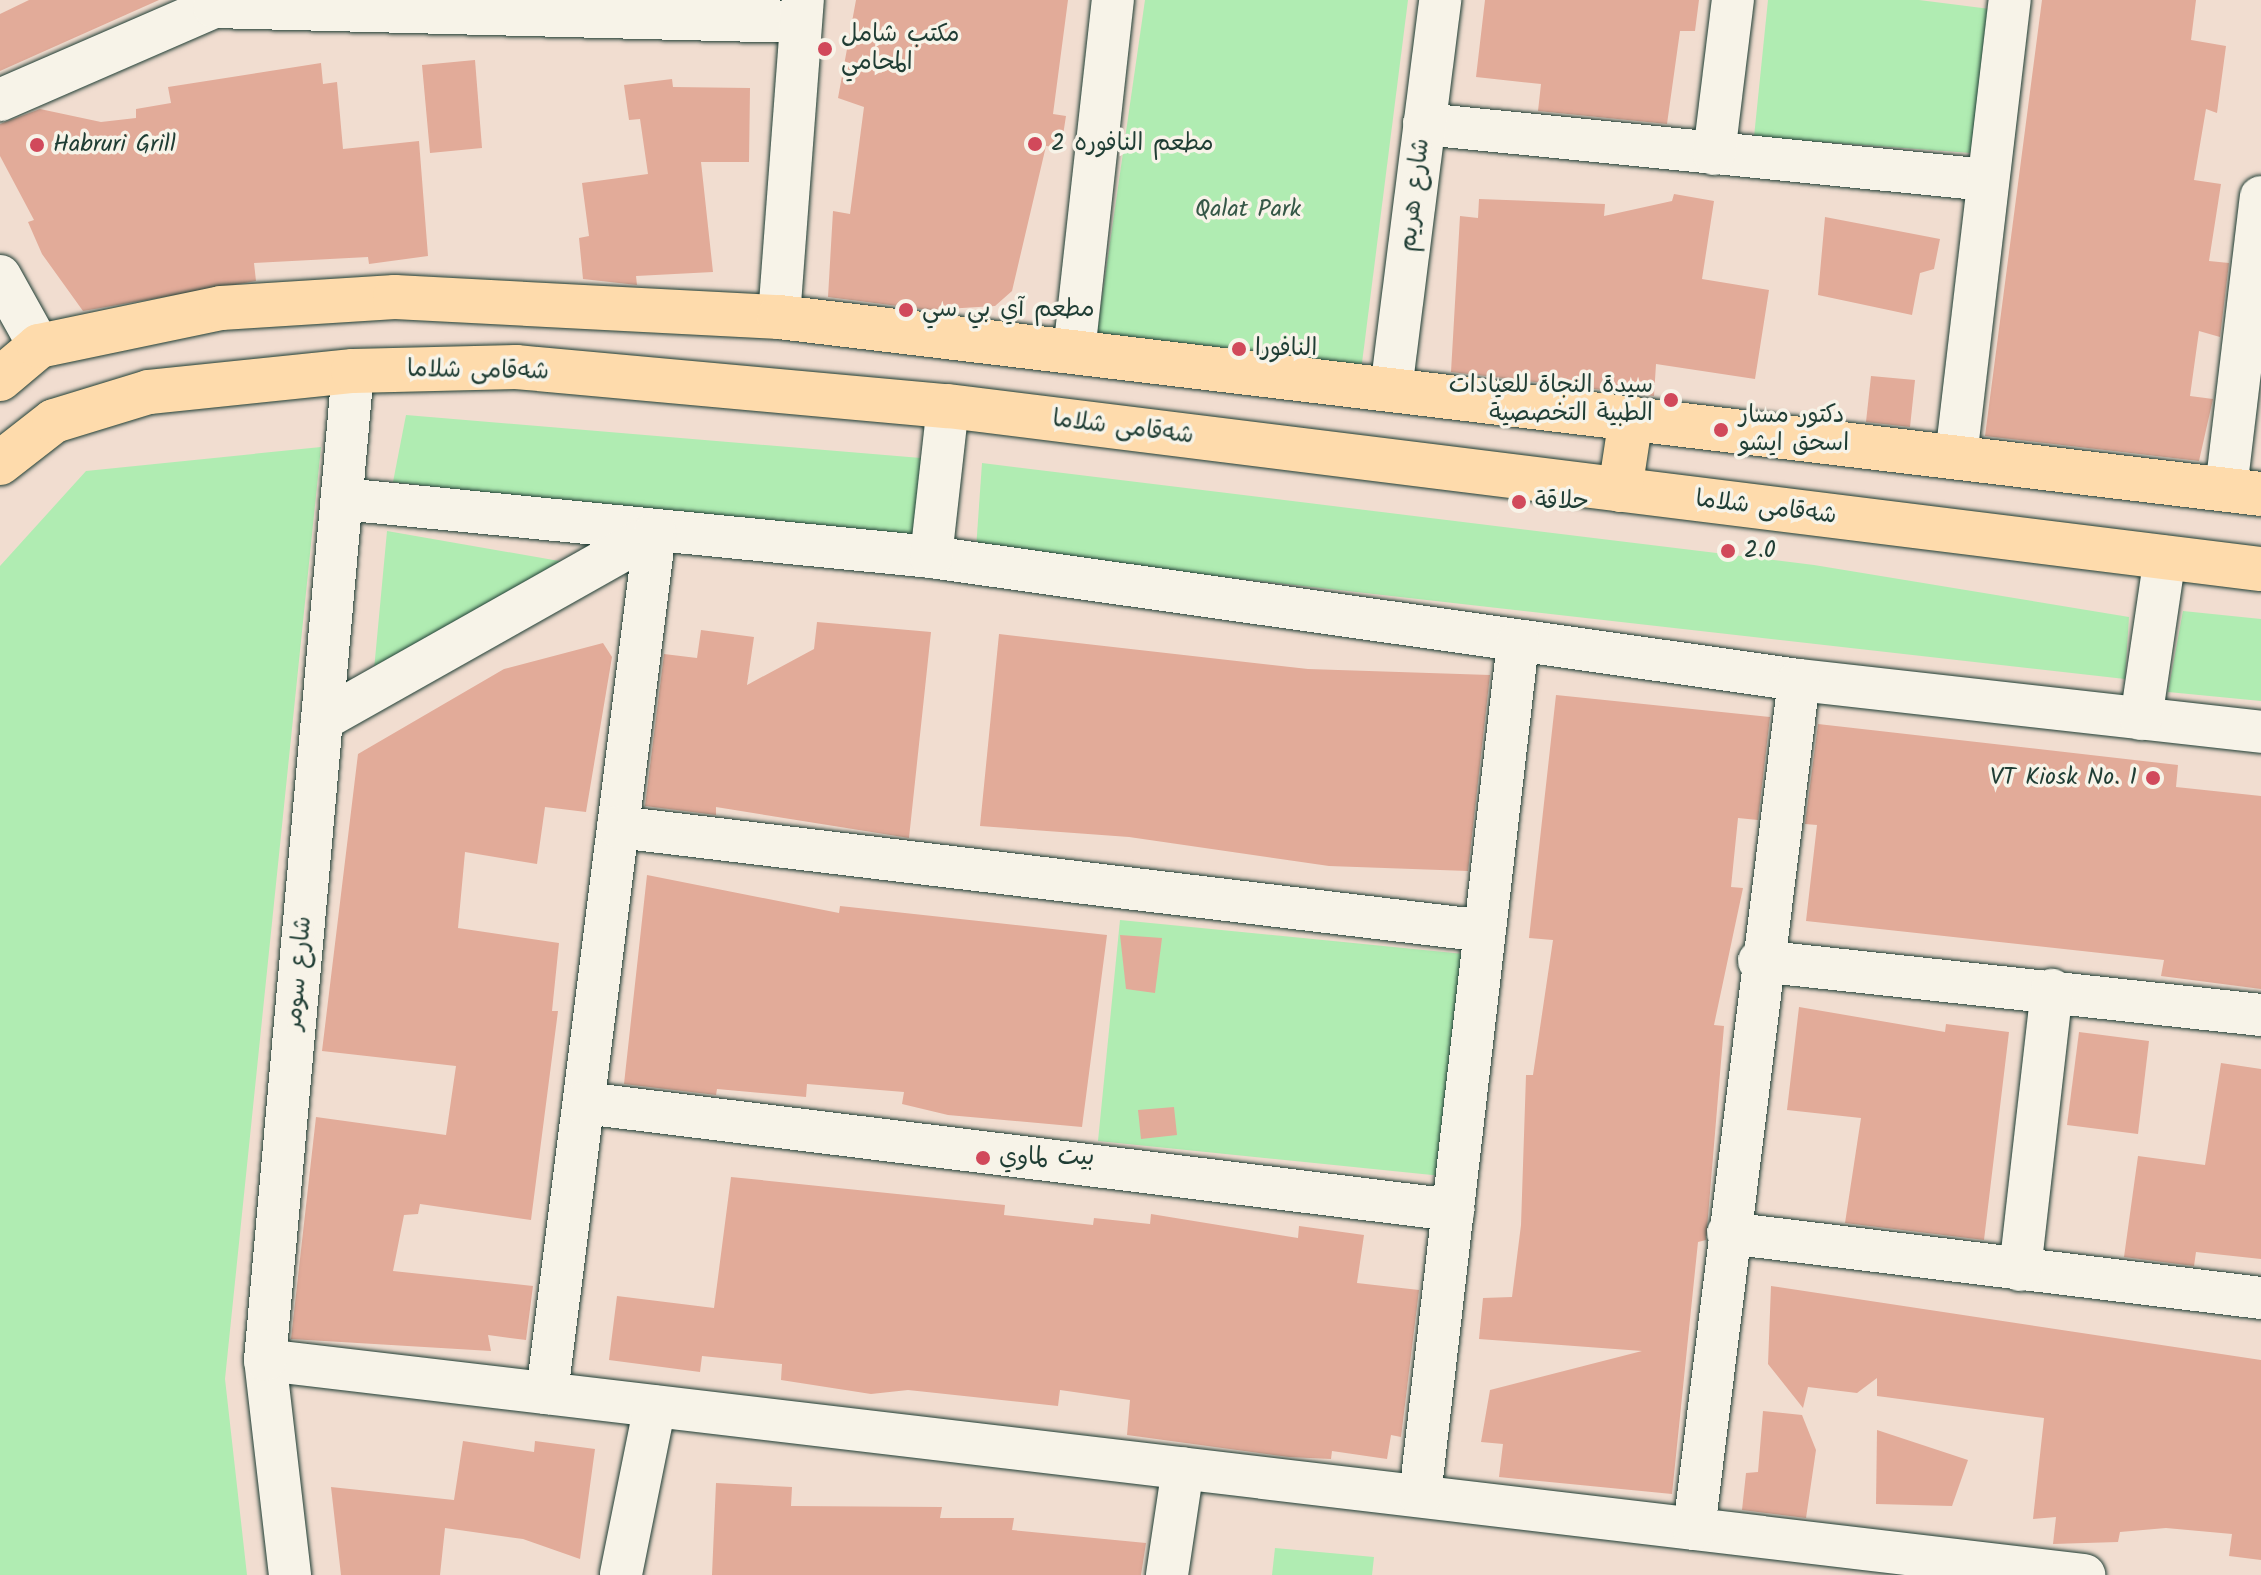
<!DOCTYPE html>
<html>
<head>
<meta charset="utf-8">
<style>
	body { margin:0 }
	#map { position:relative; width:2261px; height:1575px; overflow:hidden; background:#f1ddd0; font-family:Kalam,"Playpen Sans Arabic",sans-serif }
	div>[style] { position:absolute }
	.green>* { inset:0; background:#b0ecb2 }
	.building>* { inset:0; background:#e2ab99 }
	.roads { filter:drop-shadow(0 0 2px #1f3d34) drop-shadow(0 0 2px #1f3d34) }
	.minor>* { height:42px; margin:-21px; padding:0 21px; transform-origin:21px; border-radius:21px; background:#f7f3e8 }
	.major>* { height:44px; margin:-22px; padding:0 22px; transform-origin:22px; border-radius:22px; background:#fedbac }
	.dots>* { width:22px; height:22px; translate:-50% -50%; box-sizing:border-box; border:4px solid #f7f3e8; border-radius:50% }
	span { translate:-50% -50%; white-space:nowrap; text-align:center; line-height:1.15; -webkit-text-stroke:7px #f7f3e8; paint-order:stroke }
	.poi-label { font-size:24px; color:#1f3d34 }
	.left { translate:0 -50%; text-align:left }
	.right { translate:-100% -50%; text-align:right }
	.street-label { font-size:24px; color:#1f3d34 }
	.park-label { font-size:24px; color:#355747 }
</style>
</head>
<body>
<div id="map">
	<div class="green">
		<i style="clip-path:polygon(1145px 0,1408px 0,1361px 371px,1097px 333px)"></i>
		<i style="clip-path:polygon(1768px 0,1919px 0,1990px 9px,1971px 153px,1754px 137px)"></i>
		<i style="clip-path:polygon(406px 415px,933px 459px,921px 541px,393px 482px)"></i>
		<i style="clip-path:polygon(321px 447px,225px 1379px,247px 1575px,0 1575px,0 566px,86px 471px)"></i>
		<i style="clip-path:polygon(982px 463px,1814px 565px,2129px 617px,2125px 679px,976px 549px)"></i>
		<i style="clip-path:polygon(387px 531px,565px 562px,374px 670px)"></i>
		<i style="clip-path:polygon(2183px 611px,2261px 619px,2261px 701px,2168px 692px)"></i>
		<i style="clip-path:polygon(1120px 920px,1464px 954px,1442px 1176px,1098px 1141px)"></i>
		<i style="clip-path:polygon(1275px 1548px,1374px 1557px,1372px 1575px,1272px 1575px)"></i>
	</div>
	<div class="building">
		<i style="clip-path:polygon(29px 0,159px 0,0 71px,0 14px)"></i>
		<i style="clip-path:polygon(856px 0,1068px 0,1053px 114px,1066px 116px,1061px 148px,1046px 146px,1012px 291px,995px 306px,929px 310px,828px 297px,833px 211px,850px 214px,864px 107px,838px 98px)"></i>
		<i style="clip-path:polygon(1485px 0,1699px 0,1695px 31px,1680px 31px,1667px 124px,1538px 111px,1541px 84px,1476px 77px)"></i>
		<i style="clip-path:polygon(2042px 0,2196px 0,2191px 40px,2226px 46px,2217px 113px,2206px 109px,2194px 180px,2221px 184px,2209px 261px,2229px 263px,2220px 337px,2199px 331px,2190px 396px,2213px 399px,2199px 461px,1985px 436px)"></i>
		<i style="clip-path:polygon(475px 60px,482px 148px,430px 153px,422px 65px)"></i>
		<i style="clip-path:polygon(321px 63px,323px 84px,337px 82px,343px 149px,419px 141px,428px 256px,369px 264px,368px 257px,254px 263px,256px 281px,83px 311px,42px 254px,28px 222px,34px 220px,0 156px,0 124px,40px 109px,101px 122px,136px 118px,136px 109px,171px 103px,168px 87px)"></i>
		<i style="clip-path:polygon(672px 79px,673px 87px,750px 88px,749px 162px,701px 162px,713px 272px,636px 276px,637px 285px,583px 279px,579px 238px,589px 236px,582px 183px,648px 174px,640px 119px,629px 120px,624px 85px)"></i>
		<i style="clip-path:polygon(1674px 194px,1714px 201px,1702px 279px,1769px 290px,1755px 379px,1656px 364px,1654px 396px,1451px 372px,1460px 216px,1478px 218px,1479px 199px,1605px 204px,1604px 216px,1672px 201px)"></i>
		<i style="clip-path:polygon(1825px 217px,1940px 239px,1934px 269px,1920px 273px,1912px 315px,1818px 295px)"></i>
		<i style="clip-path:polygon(1871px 376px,1915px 380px,1910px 427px,1866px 422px)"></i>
		<i style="clip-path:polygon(817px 622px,931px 632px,909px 838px,716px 807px,716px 815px,645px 806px,664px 654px,697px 658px,701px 630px,754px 637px,747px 685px,814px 649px)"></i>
		<i style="clip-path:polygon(999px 634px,1308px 669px,1490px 675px,1468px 871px,1329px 866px,1129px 837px,980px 826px)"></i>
		<i style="clip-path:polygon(603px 643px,612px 657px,586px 812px,545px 807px,537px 864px,465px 852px,458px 928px,559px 943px,552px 1011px,558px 1011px,531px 1220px,420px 1204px,418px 1214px,404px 1215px,393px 1271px,533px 1286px,526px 1340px,488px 1335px,491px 1351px,291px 1339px,316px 1117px,446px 1135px,456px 1066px,322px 1051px,358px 754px,504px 669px)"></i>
		<i style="clip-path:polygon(1556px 695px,1770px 717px,1758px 820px,1738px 818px,1731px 887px,1743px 888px,1714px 1025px,1724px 1026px,1706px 1240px,1698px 1242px,1672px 1494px,1499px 1477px,1503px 1444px,1481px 1442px,1490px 1390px,1642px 1351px,1479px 1339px,1483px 1298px,1512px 1297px,1521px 1225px,1526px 1075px,1533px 1075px,1553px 940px,1529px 938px)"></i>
		<i style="clip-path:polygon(1818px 724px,2178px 765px,2176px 787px,2261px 796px,2261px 989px,2161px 976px,2164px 960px,1806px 921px,1817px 825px,1805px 824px)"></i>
		<i style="clip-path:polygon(647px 875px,839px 913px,840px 906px,1107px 935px,1082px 1127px,948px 1115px,902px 1104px,904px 1092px,807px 1084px,806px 1097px,717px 1089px,716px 1095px,624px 1084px)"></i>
		<i style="clip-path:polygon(1120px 935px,1162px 938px,1155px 993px,1126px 989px)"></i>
		<i style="clip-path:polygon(1799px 1007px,1945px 1032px,1946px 1024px,2009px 1032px,1984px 1240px,1845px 1223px,1861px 1118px,1787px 1110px)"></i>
		<i style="clip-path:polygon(2079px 1032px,2149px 1041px,2138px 1134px,2067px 1125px)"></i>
		<i style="clip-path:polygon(2221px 1063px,2261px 1069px,2261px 1259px,2196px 1252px,2194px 1266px,2124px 1257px,2138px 1156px,2205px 1165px)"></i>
		<i style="clip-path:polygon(1174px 1107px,1177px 1135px,1141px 1139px,1138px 1110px)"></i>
		<i style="clip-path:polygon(731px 1177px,1005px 1205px,1004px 1215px,1093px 1225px,1094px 1218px,1150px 1224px,1151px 1214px,1298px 1238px,1299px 1226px,1364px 1235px,1357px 1283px,1419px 1290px,1401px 1437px,1391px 1435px,1387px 1459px,1332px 1451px,1331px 1459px,1289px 1457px,1127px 1435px,1130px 1400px,1060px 1390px,1058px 1406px,908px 1390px,871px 1394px,781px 1380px,782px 1364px,702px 1356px,700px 1372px,609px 1360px,617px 1296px,714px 1308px)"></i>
		<i style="clip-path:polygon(1771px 1286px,2261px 1360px,2261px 1560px,2229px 1556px,2232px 1534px,2166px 1528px,2120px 1532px,2118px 1542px,2053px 1544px,2056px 1517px,2033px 1519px,2044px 1418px,1877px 1396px,1877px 1378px,1857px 1393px,1808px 1387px,1803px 1408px,1768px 1364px)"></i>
		<i style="clip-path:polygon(1763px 1411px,1802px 1415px,1816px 1450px,1806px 1518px,1742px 1510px,1746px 1473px,1758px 1472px)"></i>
		<i style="clip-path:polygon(1877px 1430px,1968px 1460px,1952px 1506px,1876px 1504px)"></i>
		<i style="clip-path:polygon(463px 1441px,534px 1452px,535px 1441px,595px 1449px,580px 1559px,523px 1539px,445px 1528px,440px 1575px,341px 1575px,331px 1487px,454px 1500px)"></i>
		<i style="clip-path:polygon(716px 1483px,792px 1487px,791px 1506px,942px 1507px,940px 1518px,1014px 1518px,1012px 1530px,1146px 1543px,1141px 1575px,712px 1575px)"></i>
	</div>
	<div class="roads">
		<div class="minor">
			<i style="left:0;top:100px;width:233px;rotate:-23.5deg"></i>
			<i style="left:214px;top:7px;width:585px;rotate:1.47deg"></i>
			<i style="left:1424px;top:124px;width:566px;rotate:5.68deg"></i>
			<i style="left:1714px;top:154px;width:155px;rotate:-83deg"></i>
			<i style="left:0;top:276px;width:80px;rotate:60.9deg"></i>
			<i style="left:779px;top:317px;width:318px;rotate:-85.7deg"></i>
			<i style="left:1074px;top:352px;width:354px;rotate:-83.7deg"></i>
			<i style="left:1391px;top:390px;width:393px;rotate:-82.8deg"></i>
			<i style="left:1956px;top:457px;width:460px;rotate:-83.3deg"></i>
			<i style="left:2226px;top:489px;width:294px;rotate:-83.2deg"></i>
			<i style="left:342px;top:499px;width:592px;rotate:5.62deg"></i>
			<i style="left:931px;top:557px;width:877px;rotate:8.07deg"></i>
			<i style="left:1799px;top:680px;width:465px;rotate:6.4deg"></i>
			<i style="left:931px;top:557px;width:152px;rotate:-83.6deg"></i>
			<i style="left:2141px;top:719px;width:164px;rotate:-81.6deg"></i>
			<i style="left:322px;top:720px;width:382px;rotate:-29.4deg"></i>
			<i style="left:655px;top:532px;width:868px;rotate:97.15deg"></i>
			<i style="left:618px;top:827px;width:873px;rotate:6.84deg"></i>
			<i style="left:1759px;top:961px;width:505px;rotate:6.14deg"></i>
			<i style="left:584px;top:1103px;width:876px;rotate:7.02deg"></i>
			<i style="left:1728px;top:1233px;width:537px;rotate:6.95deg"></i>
			<i style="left:2020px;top:1270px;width:282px;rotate:-83.5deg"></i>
			<i style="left:265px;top:1360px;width:1832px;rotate:6.74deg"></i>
			<i style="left:1420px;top:1496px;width:860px;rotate:-83.45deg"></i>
			<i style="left:1694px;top:1529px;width:855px;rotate:-82.95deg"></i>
			<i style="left:621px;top:1574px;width:171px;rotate:-78.6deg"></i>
			<i style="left:290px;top:1575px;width:216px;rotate:-96.6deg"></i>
			<i style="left:265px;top:1360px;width:993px;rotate:-84.92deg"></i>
			<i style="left:1167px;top:1575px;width:108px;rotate:-81.5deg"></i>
		</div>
		<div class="major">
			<i style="left:0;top:379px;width:51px;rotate:-40.2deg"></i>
			<i style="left:39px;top:346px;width:186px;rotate:-11.8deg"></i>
			<i style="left:221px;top:308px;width:174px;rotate:-3.6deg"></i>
			<i style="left:395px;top:297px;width:385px;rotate:3deg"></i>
			<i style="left:779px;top:317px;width:1493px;rotate:6.81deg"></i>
			<i style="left:0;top:463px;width:68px;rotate:-37.9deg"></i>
			<i style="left:54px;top:421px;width:99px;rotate:-17deg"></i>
			<i style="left:149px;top:392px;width:205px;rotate:-5.9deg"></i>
			<i style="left:353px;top:371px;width:163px;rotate:-1.4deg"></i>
			<i style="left:516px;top:367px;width:434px;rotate:5.2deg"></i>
			<i style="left:948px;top:406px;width:1323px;rotate:7.08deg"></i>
			<i style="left:1620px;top:490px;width:73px;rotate:-81.3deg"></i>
		</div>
	</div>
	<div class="dots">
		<i style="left:825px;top:49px;background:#d1495b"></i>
		<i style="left:1035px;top:144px;background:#d1495b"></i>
		<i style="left:37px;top:145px;background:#d1495b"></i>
		<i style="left:906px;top:310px;background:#d1495b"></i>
		<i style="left:1239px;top:349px;background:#d1495b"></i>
		<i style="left:1671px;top:400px;background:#d1495b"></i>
		<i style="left:1721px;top:430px;background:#d1495b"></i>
		<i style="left:1519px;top:502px;background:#d1495b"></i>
		<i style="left:1728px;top:551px;background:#d1495b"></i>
		<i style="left:2153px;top:778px;background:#d1495b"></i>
		<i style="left:983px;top:1158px;background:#d1495b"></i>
	</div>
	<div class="poi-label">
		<span class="left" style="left:841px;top:49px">مكتب شامل<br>المحامي</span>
		<span class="left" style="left:1051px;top:144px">مطعم النافوره 2</span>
		<span class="left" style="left:53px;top:145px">Habruri Grill</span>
		<span class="left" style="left:922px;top:310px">مطعم آي بي سي</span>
		<span class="left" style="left:1255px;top:349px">النافورا</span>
		<span class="right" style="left:1653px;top:400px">سيدة النجاة للعيادات<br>الطبية التخصصية</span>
		<span class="left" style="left:1739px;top:430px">دكتور مسار<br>اسحق ايشو</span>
		<span class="left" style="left:1535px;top:502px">حلاقة</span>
		<span class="left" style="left:1744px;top:551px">2.0</span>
		<span class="right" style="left:2137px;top:778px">VT Kiosk No. 1</span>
		<span class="left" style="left:999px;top:1158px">بيت لماوي</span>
	</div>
	<div class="street-label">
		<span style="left:1415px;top:195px;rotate:-83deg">شارع هريم</span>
		<span style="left:478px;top:371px;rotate:1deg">شەقامی شلاما</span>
		<span style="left:1123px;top:428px;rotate:7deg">شەقامی شلاما</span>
		<span style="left:1766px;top:508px;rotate:7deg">شەقامی شلاما</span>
		<span style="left:299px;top:973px;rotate:-85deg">شارع سومر</span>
	</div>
	<div class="park-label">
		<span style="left:1248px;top:210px">Qalat Park</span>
	</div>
</div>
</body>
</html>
